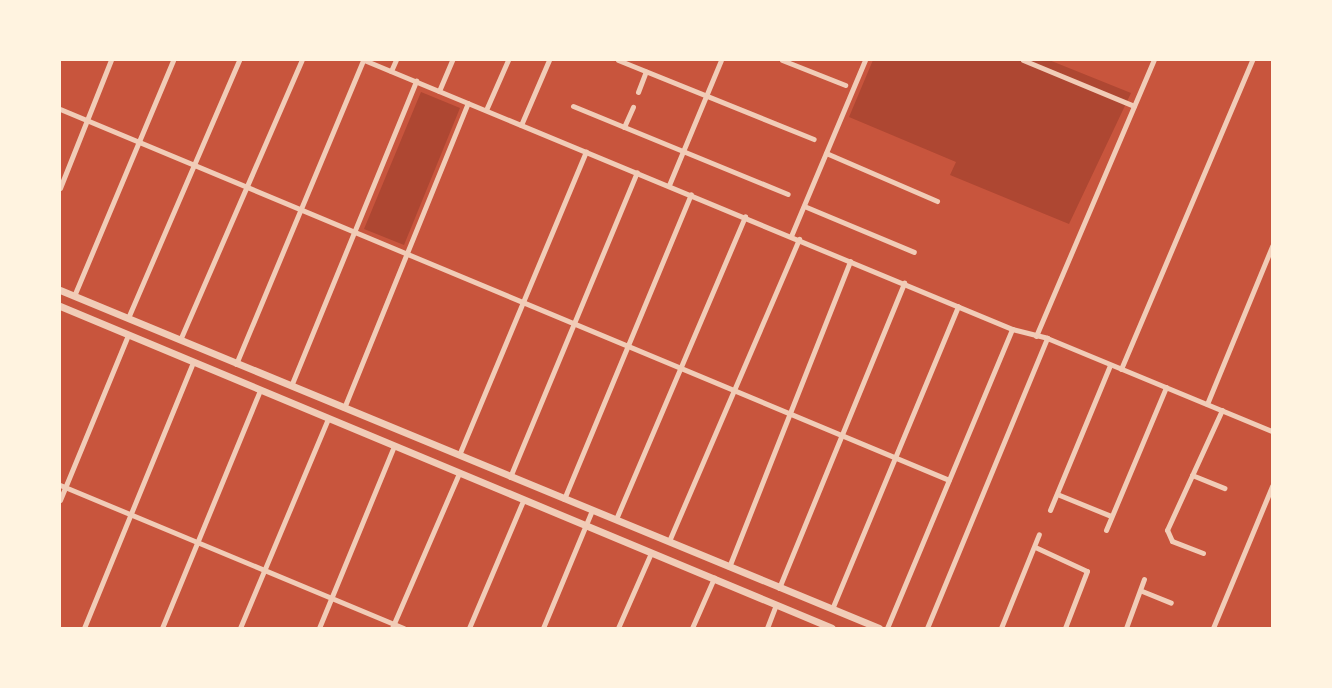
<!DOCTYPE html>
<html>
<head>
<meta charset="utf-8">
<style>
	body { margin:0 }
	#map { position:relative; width:1332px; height:688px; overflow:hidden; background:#c8553d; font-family:Raleway,sans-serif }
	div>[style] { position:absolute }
	.green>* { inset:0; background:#ae4732 }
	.minor>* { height:5px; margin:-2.5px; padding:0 2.5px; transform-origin:2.5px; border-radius:2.5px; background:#f1ccb7 }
	.tertiary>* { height:7px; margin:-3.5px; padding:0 3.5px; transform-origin:3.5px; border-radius:3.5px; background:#f1ccb7 }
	span { translate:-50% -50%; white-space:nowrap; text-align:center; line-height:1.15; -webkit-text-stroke:5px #fff3e0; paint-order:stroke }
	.frame { position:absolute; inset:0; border:61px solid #fff3e0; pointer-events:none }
</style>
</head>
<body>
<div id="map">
	<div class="green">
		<i style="clip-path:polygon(873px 60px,1049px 60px,1131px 93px,1069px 224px,950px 175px,956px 162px,849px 117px)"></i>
		<i style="clip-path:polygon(421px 92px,460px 108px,404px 245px,364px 229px)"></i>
	</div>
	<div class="minor">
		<i style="left:364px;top:60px;width:702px;rotate:22.54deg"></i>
		<i style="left:1012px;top:329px;width:36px;rotate:14deg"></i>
		<i style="left:1047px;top:338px;width:243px;rotate:22.5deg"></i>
		<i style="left:618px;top:60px;width:211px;rotate:22deg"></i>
		<i style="left:782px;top:60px;width:68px;rotate:21.6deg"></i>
		<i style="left:1023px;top:60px;width:120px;rotate:22.5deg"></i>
		<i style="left:391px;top:71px;width:12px;rotate:-66deg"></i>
		<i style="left:439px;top:91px;width:34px;rotate:-67deg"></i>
		<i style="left:638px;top:92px;width:22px;rotate:-69deg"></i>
		<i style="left:573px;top:106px;width:232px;rotate:22.3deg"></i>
		<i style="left:60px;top:109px;width:963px;rotate:22.65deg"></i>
		<i style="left:486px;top:110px;width:55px;rotate:-66.3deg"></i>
		<i style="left:521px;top:125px;width:71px;rotate:-66.7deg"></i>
		<i style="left:624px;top:127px;width:22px;rotate:-66deg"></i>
		<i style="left:826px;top:153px;width:121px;rotate:23.4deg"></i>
		<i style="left:669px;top:185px;width:135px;rotate:-67.4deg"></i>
		<i style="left:60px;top:188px;width:138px;rotate:-68.3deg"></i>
		<i style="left:804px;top:206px;width:119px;rotate:22.7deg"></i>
		<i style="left:791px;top:236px;width:191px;rotate:-67.2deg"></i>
		<i style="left:74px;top:296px;width:256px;rotate:-67.2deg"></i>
		<i style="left:128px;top:318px;width:281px;rotate:-66.7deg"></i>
		<i style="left:1036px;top:336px;width:300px;rotate:-66.9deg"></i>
		<i style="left:180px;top:340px;width:305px;rotate:-66.5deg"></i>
		<i style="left:236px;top:364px;width:329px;rotate:-67.3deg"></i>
		<i style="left:1121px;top:369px;width:336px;rotate:-67deg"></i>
		<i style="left:291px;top:386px;width:330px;rotate:-67.7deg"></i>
		<i style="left:1207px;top:404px;width:171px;rotate:-67.6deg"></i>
		<i style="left:344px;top:408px;width:329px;rotate:-67.9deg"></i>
		<i style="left:459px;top:455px;width:329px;rotate:-67.3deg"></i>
		<i style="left:1192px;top:475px;width:35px;rotate:22deg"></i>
		<i style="left:510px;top:477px;width:330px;rotate:-67.4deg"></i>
		<i style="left:60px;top:485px;width:372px;rotate:22.6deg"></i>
		<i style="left:1057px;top:494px;width:58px;rotate:22.2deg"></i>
		<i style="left:564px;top:499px;width:330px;rotate:-67.4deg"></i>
		<i style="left:60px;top:500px;width:178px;rotate:-67.6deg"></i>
		<i style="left:1050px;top:510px;width:157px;rotate:-67.5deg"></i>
		<i style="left:616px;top:519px;width:329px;rotate:-66.9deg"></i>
		<i style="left:1106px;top:530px;width:155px;rotate:-67.2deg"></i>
		<i style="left:669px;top:541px;width:329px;rotate:-66.7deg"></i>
		<i style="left:1035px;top:547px;width:57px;rotate:24.8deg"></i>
		<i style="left:1087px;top:571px;width:61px;rotate:111.1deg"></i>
		<i style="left:1203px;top:553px;width:33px;rotate:-159deg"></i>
		<i style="left:1172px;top:541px;width:12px;rotate:-114deg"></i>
		<i style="left:1167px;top:530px;width:132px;rotate:-65.4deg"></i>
		<i style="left:729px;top:567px;width:329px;rotate:-68.4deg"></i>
		<i style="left:779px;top:588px;width:330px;rotate:-67.7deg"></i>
		<i style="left:1142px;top:591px;width:31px;rotate:22deg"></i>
		<i style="left:832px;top:609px;width:328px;rotate:-67.4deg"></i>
		<i style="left:84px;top:628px;width:287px;rotate:-67.7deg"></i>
		<i style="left:162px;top:628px;width:257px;rotate:-67.6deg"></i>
		<i style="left:240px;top:628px;width:227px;rotate:-67.2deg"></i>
		<i style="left:319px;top:628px;width:197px;rotate:-67.6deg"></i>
		<i style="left:392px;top:628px;width:169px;rotate:-66.6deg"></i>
		<i style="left:469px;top:628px;width:138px;rotate:-67deg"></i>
		<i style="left:543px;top:628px;width:128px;rotate:-67.4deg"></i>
		<i style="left:618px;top:628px;width:82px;rotate:-66.3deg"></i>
		<i style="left:692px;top:628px;width:55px;rotate:-66.3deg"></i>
		<i style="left:767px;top:628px;width:25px;rotate:-69deg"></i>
		<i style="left:887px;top:628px;width:324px;rotate:-67.3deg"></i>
		<i style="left:927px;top:628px;width:314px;rotate:-67.5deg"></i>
		<i style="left:1001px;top:628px;width:101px;rotate:-68deg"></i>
		<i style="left:1126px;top:628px;width:52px;rotate:-69.8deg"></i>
		<i style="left:1213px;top:628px;width:154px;rotate:-67.4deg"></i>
	</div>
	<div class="tertiary">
		<i style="left:60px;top:290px;width:886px;rotate:22.43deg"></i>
		<i style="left:60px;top:306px;width:836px;rotate:22.64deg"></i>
	</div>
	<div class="frame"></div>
</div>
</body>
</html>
